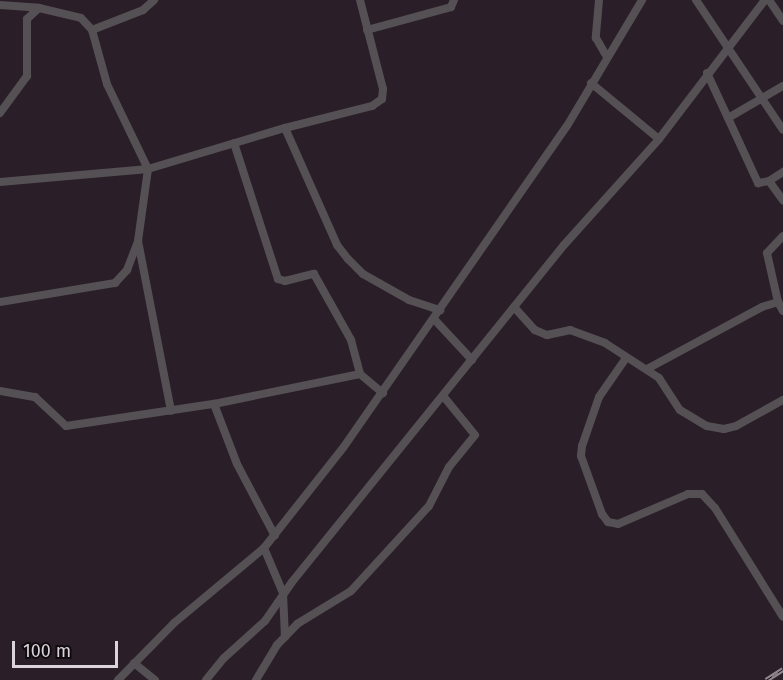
<!DOCTYPE html>
<html>
<head>
<meta charset="utf-8">
<style>
	body { margin:0 }
	#map { position:relative; width:783px; height:680px; overflow:hidden; background:#2a1f28; font-family:"Fira Sans",sans-serif }
	div>[style] { position:absolute }
	.street>* { height:8px; margin:-4px; padding:0 4px; transform-origin:4px; border-radius:4px; background:#555054 }
	.rail>* { height:4.5px; margin-top:-2.25px; transform-origin:0; background:repeating-linear-gradient(90deg,#100b0f 0 7px,#90878f 0 14px); box-sizing:border-box; border-block:2px solid #90878f }
	span { translate:-50% -50%; white-space:nowrap; text-align:center; line-height:1.15; -webkit-text-stroke:6px #100b0f; paint-order:stroke }
	.scale { position:absolute; left:12px; top:641px; width:106px; height:27px; box-sizing:border-box; border:3px solid #dbd4da; border-top:0; padding-left:8px; font-size:18px; line-height:21px; white-space:nowrap; color:#dbd4da; -webkit-text-stroke:4px #100b0f; paint-order:stroke }
</style>
</head>
<body>
<div id="map">
	<div class="street">
		<i style="left:599px;top:0;width:38px;rotate:95deg"></i>
		<i style="left:596px;top:38px;width:22px;rotate:60deg"></i>
		<i style="left:696px;top:0;width:156px;rotate:56.2deg"></i>
		<i style="left:769px;top:0;width:25px;rotate:56deg"></i>
		<i style="left:0;top:5px;width:39px;rotate:4deg"></i>
		<i style="left:367px;top:30px;width:87px;rotate:-15.3deg"></i>
		<i style="left:451px;top:7px;width:8px;rotate:-67deg"></i>
		<i style="left:707px;top:73px;width:50px;rotate:65deg"></i>
		<i style="left:728px;top:118px;width:64px;rotate:-30.2deg"></i>
		<i style="left:591px;top:83px;width:88px;rotate:39.5deg"></i>
		<i style="left:0;top:113px;width:46px;rotate:-53.9deg"></i>
		<i style="left:27px;top:76px;width:57px;rotate:-90deg"></i>
		<i style="left:27px;top:19px;width:16px;rotate:-43deg"></i>
		<i style="left:39px;top:8px;width:43px;rotate:13.4deg"></i>
		<i style="left:81px;top:18px;width:16px;rotate:47deg"></i>
		<i style="left:92px;top:30px;width:55px;rotate:-21.4deg"></i>
		<i style="left:143px;top:10px;width:15px;rotate:-42deg"></i>
		<i style="left:728px;top:118px;width:72px;rotate:65.2deg"></i>
		<i style="left:758px;top:183px;width:11px;rotate:-10deg"></i>
		<i style="left:769px;top:181px;width:17px;rotate:-33deg"></i>
		<i style="left:285px;top:128px;width:90px;rotate:-14.2deg"></i>
		<i style="left:372px;top:106px;width:12px;rotate:-35deg"></i>
		<i style="left:382px;top:99px;width:10px;rotate:-84deg"></i>
		<i style="left:383px;top:89px;width:92px;rotate:-104.5deg"></i>
		<i style="left:234px;top:143px;width:143px;rotate:72.1deg"></i>
		<i style="left:278px;top:279px;width:7px;rotate:16deg"></i>
		<i style="left:285px;top:281px;width:30px;rotate:-14deg"></i>
		<i style="left:314px;top:274px;width:76px;rotate:60.7deg"></i>
		<i style="left:351px;top:340px;width:35px;rotate:75deg"></i>
		<i style="left:360px;top:374px;width:30px;rotate:40deg"></i>
		<i style="left:769px;top:181px;width:24px;rotate:54deg"></i>
		<i style="left:0;top:182px;width:149px;rotate:-5deg"></i>
		<i style="left:148px;top:169px;width:143px;rotate:-16.7deg"></i>
		<i style="left:285px;top:128px;width:128px;rotate:66deg"></i>
		<i style="left:337px;top:245px;width:18px;rotate:52deg"></i>
		<i style="left:348px;top:259px;width:21px;rotate:45deg"></i>
		<i style="left:363px;top:274px;width:53px;rotate:29.5deg"></i>
		<i style="left:409px;top:300px;width:33px;rotate:18deg"></i>
		<i style="left:138px;top:241px;width:173px;rotate:79deg"></i>
		<i style="left:0;top:302px;width:117px;rotate:-9.4deg"></i>
		<i style="left:115px;top:283px;width:18px;rotate:-47deg"></i>
		<i style="left:127px;top:270px;width:31px;rotate:-69deg"></i>
		<i style="left:138px;top:241px;width:73px;rotate:-82.1deg"></i>
		<i style="left:148px;top:169px;width:94px;rotate:-115.8deg"></i>
		<i style="left:107px;top:84px;width:56px;rotate:-105.5deg"></i>
		<i style="left:778px;top:302px;width:50px;rotate:-102.7deg"></i>
		<i style="left:767px;top:253px;width:23px;rotate:-47deg"></i>
		<i style="left:514px;top:307px;width:31px;rotate:48deg"></i>
		<i style="left:535px;top:330px;width:13px;rotate:23deg"></i>
		<i style="left:547px;top:335px;width:24px;rotate:-12deg"></i>
		<i style="left:570px;top:330px;width:37px;rotate:20deg"></i>
		<i style="left:605px;top:343px;width:64px;rotate:32.9deg"></i>
		<i style="left:659px;top:378px;width:38px;rotate:57deg"></i>
		<i style="left:680px;top:410px;width:31px;rotate:31deg"></i>
		<i style="left:707px;top:426px;width:17px;rotate:10deg"></i>
		<i style="left:724px;top:429px;width:12px;rotate:-14deg"></i>
		<i style="left:736px;top:426px;width:54px;rotate:-29deg"></i>
		<i style="left:434px;top:319px;width:56px;rotate:47.2deg"></i>
		<i style="left:626px;top:358px;width:47px;rotate:124.7deg"></i>
		<i style="left:599px;top:397px;width:52px;rotate:109.1deg"></i>
		<i style="left:582px;top:446px;width:10px;rotate:96deg"></i>
		<i style="left:581px;top:456px;width:62px;rotate:70.1deg"></i>
		<i style="left:602px;top:514px;width:10px;rotate:53deg"></i>
		<i style="left:608px;top:522px;width:10px;rotate:11deg"></i>
		<i style="left:618px;top:524px;width:76px;rotate:-23.2deg"></i>
		<i style="left:688px;top:494px;width:14px"></i>
		<i style="left:702px;top:494px;width:19px;rotate:47deg"></i>
		<i style="left:715px;top:508px;width:128px;rotate:58deg"></i>
		<i style="left:647px;top:369px;width:131px;rotate:-28.3deg"></i>
		<i style="left:762px;top:307px;width:17px;rotate:-17deg"></i>
		<i style="left:778px;top:302px;width:10px;rotate:61deg"></i>
		<i style="left:0;top:391px;width:36px;rotate:10deg"></i>
		<i style="left:35px;top:397px;width:42px;rotate:43.1deg"></i>
		<i style="left:66px;top:426px;width:150px;rotate:-8.5deg"></i>
		<i style="left:214px;top:404px;width:149px;rotate:-11.6deg"></i>
		<i style="left:214px;top:404px;width:64px;rotate:69deg"></i>
		<i style="left:237px;top:464px;width:81px;rotate:62.2deg"></i>
		<i style="left:264px;top:548px;width:49px;rotate:67.1deg"></i>
		<i style="left:283px;top:593px;width:44px;rotate:87.4deg"></i>
		<i style="left:134px;top:663px;width:27px;rotate:39deg"></i>
		<i style="left:118px;top:680px;width:80px;rotate:-45.5deg"></i>
		<i style="left:174px;top:623px;width:117px;rotate:-39.8deg"></i>
		<i style="left:264px;top:548px;width:127px;rotate:-51.7deg"></i>
		<i style="left:343px;top:448px;width:392px;rotate:-55.2deg"></i>
		<i style="left:567px;top:126px;width:147px;rotate:-59.2deg"></i>
		<i style="left:206px;top:680px;width:28px;rotate:-51deg"></i>
		<i style="left:224px;top:658px;width:55px;rotate:-42.1deg"></i>
		<i style="left:265px;top:621px;width:47px;rotate:-55.3deg"></i>
		<i style="left:292px;top:582px;width:433px;rotate:-51.1deg"></i>
		<i style="left:564px;top:245px;width:142px;rotate:-48.1deg"></i>
		<i style="left:659px;top:139px;width:175px;rotate:-52.7deg"></i>
		<i style="left:256px;top:680px;width:41px;rotate:-59deg"></i>
		<i style="left:277px;top:645px;width:29px;rotate:-46deg"></i>
		<i style="left:297px;top:624px;width:63px;rotate:-31.4deg"></i>
		<i style="left:351px;top:591px;width:115px;rotate:-47.5deg"></i>
		<i style="left:429px;top:506px;width:44px;rotate:-62.9deg"></i>
		<i style="left:449px;top:467px;width:41px;rotate:-50.9deg"></i>
		<i style="left:475px;top:435px;width:49px;rotate:-129.2deg"></i>
	</div>
	<div class="rail">
		<i style="left:766px;top:680px;width:20px;rotate:-33deg"></i>
	</div>
	<div class="scale">100 m</div>
</div>
</body>
</html>
